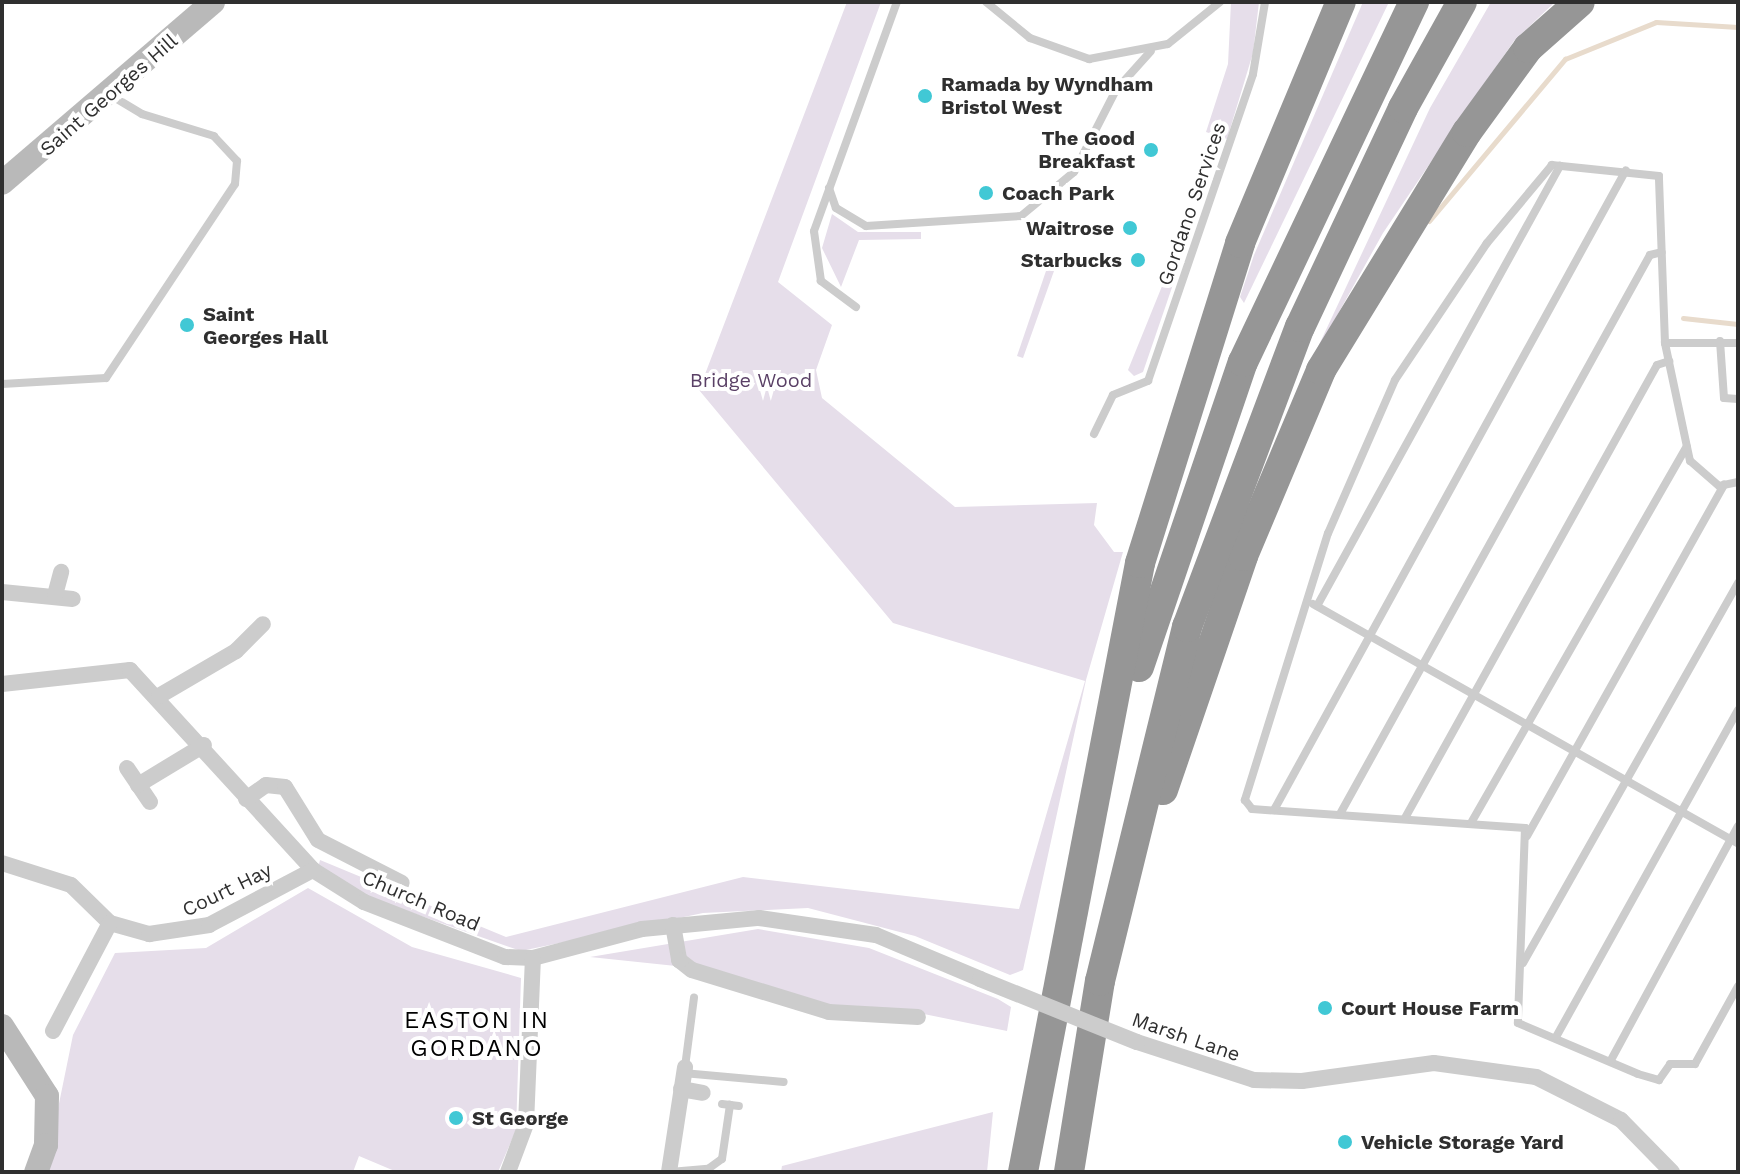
<!DOCTYPE html>
<html>
<head>
<meta charset="utf-8">
<style>
	body { margin:0 }
	#map { position:relative; width:1740px; height:1174px; overflow:hidden; background:#fff; font-family:"Work Sans",sans-serif }
	div>[style] { position:absolute }
	.green>* { inset:0; background:#e6deea }
	.stream>* { height:5px; margin:-2.5px; padding:0 2.5px; transform-origin:2.5px; border-radius:2.5px; background:#e8dbcc }
	.lane>* { height:8px; margin:-4px; padding:0 4px; transform-origin:4px; border-radius:4px; background:#ccc }
	.street>* { height:16px; margin:-8px; padding:0 8px; transform-origin:8px; border-radius:8px; background:#ccc }
	.secondary>* { height:24px; margin:-12px; padding:0 12px; transform-origin:12px; border-radius:12px; background:#b9b9b9 }
	.highway>* { height:30px; margin:-15px; padding:0 15px; transform-origin:15px; border-radius:15px; background:#969696 }
	.street-bridge>* { height:16px; margin:-8px; padding:0 8px; transform-origin:8px; border-radius:8px; background:#ccc }
	.dots>* { width:22px; height:22px; translate:-50% -50%; box-sizing:border-box; border:4px solid #fff; border-radius:50% }
	span { translate:-50% -50%; white-space:nowrap; text-align:center; line-height:1.15; -webkit-text-stroke:8px #fff; paint-order:stroke }
	.poi-label { font-size:20px; color:#2f2f2f; font-weight:700 }
	.left { translate:0 -50%; text-align:left }
	.right { translate:-100% -50%; text-align:right }
	.street-label { font-size:20px; color:#2f2f2f }
	.park-label { font-size:20px; color:#5a4066 }
	.quarter-label { font-size:24px; color:#000; letter-spacing:2px }
	.frame { position:absolute; inset:0; border:4px solid #2f2f2f; pointer-events:none }
</style>
</head>
<body>
<div id="map">
	<div class="green">
		<i style="clip-path:polygon(847px 2px,881px 2px,778px 282px,832px 325px,816px 370px,822px 398px,955px 507px,1097px 503px,1094px 525px,1114px 552px,1123px 552px,1086px 680px,1023px 970px,1010px 975px,915px 936px,808px 908px,703px 913px,521px 951px,367px 897px,318px 868px,320px 860px,506px 937px,743px 877px,1019px 909px,1085px 681px,893px 623px,699px 390px)"></i>
		<i style="clip-path:polygon(1231px 2px,1259px 2px,1253px 53px,1227px 139px,1206px 132px,1228px 64px)"></i>
		<i style="clip-path:polygon(1363px 2px,1389px 2px,1244px 303px,1240px 297px,1254px 255px)"></i>
		<i style="clip-path:polygon(1491px 2px,1555px 2px,1514px 41px,1468px 107px,1383px 233px,1310px 364px,1430px 108px)"></i>
		<i style="clip-path:polygon(832px 214px,858px 232px,921px 232px,921px 239px,859px 240px,841px 287px,822px 248px)"></i>
		<i style="clip-path:polygon(1171px 264px,1179px 267px,1143px 372px,1134px 376px,1128px 370px)"></i>
		<i style="clip-path:polygon(1047px 268px,1054px 271px,1023px 358px,1017px 356px)"></i>
		<i style="clip-path:polygon(308px 888px,412px 947px,521px 978px,516px 1130px,498px 1172px,397px 1172px,359px 1156px,353px 1172px,45px 1172px,73px 1035px,115px 953px,206px 948px)"></i>
		<i style="clip-path:polygon(758px 929px,869px 948px,998px 999px,1011px 1007px,1007px 1031px,919px 1013px,830px 1009px,695px 968px,590px 957px)"></i>
		<i style="clip-path:polygon(993px 1112px,987px 1172px,781px 1172px,782px 1166px)"></i>
	</div>
	<div class="stream">
		<i style="left:1429px;top:221px;width:212px;rotate:-50deg"></i>
		<i style="left:1565px;top:59px;width:98px;rotate:-22.1deg"></i>
		<i style="left:1656px;top:22px;width:82px;rotate:3.5deg"></i>
		<i style="left:1683px;top:318px;width:55px;rotate:6.2deg"></i>
	</div>
	<div class="lane">
		<i style="left:986px;top:2px;width:57px;rotate:39.3deg"></i>
		<i style="left:1030px;top:38px;width:63px;rotate:19.6deg"></i>
		<i style="left:1089px;top:59px;width:80px;rotate:-10.8deg"></i>
		<i style="left:1168px;top:44px;width:67px;rotate:-38.9deg"></i>
		<i style="left:829px;top:188px;width:21px;rotate:71deg"></i>
		<i style="left:836px;top:208px;width:35px;rotate:31deg"></i>
		<i style="left:866px;top:226px;width:155px;rotate:-3.7deg"></i>
		<i style="left:1021px;top:216px;width:69px;rotate:-39.7deg"></i>
		<i style="left:1074px;top:172px;width:92px;rotate:-62.9deg"></i>
		<i style="left:1116px;top:90px;width:52px;rotate:-48.1deg"></i>
		<i style="left:856px;top:307px;width:44px;rotate:-143.4deg"></i>
		<i style="left:821px;top:281px;width:50px;rotate:-98deg"></i>
		<i style="left:814px;top:231px;width:244px;rotate:-70.1deg"></i>
		<i style="left:1720px;top:341px;width:57px;rotate:86deg"></i>
		<i style="left:1724px;top:398px;width:14px;rotate:4deg"></i>
		<i style="left:1665px;top:343px;width:73px"></i>
		<i style="left:2px;top:384px;width:104px;rotate:-3.3deg"></i>
		<i style="left:106px;top:378px;width:233px;rotate:-56.4deg"></i>
		<i style="left:235px;top:184px;width:23px;rotate:-85deg"></i>
		<i style="left:237px;top:161px;width:34px;rotate:-133deg"></i>
		<i style="left:214px;top:136px;width:75px;rotate:-163deg"></i>
		<i style="left:142px;top:114px;width:35px;rotate:-149deg"></i>
		<i style="left:1094px;top:434px;width:43px;rotate:-64deg"></i>
		<i style="left:1113px;top:395px;width:38px;rotate:-22deg"></i>
		<i style="left:1148px;top:381px;width:324px;rotate:-71.1deg"></i>
		<i style="left:1253px;top:74px;width:73px;rotate:-80.5deg"></i>
		<i style="left:1738px;top:482px;width:19px;rotate:168deg"></i>
		<i style="left:1719px;top:486px;width:38px;rotate:-139deg"></i>
		<i style="left:1690px;top:461px;width:121px;rotate:-102deg"></i>
		<i style="left:1665px;top:343px;width:167px;rotate:-92.1deg"></i>
		<i style="left:1659px;top:176px;width:108px;rotate:-174.1deg"></i>
		<i style="left:1552px;top:165px;width:102px;rotate:129.8deg"></i>
		<i style="left:1487px;top:243px;width:165px;rotate:123.9deg"></i>
		<i style="left:1395px;top:380px;width:167px;rotate:113.6deg"></i>
		<i style="left:1328px;top:533px;width:280px;rotate:107.3deg"></i>
		<i style="left:1245px;top:800px;width:11px;rotate:52deg"></i>
		<i style="left:1252px;top:809px;width:274px;rotate:4deg"></i>
		<i style="left:1525px;top:828px;width:195px;rotate:92.1deg"></i>
		<i style="left:1518px;top:1023px;width:130px;rotate:23deg"></i>
		<i style="left:1638px;top:1074px;width:22px;rotate:16deg"></i>
		<i style="left:1659px;top:1080px;width:19px;rotate:-55deg"></i>
		<i style="left:1670px;top:1064px;width:25px"></i>
		<i style="left:1695px;top:1064px;width:89px;rotate:-61.1deg"></i>
		<i style="left:1313px;top:604px;width:488px;rotate:29.4deg"></i>
		<i style="left:1317px;top:606px;width:503px;rotate:-61.09deg"></i>
		<i style="left:1274px;top:810px;width:730px;rotate:-61.19deg"></i>
		<i style="left:1340px;top:814px;width:639px;rotate:-60.99deg"></i>
		<i style="left:1650px;top:255px;width:12px;rotate:-14deg"></i>
		<i style="left:1405px;top:818px;width:518px;rotate:-60.91deg"></i>
		<i style="left:1657px;top:365px;width:13px;rotate:-18deg"></i>
		<i style="left:1471px;top:823px;width:434px;rotate:-60.2deg"></i>
		<i style="left:1527px;top:836px;width:403px;rotate:-60.7deg"></i>
		<i style="left:1523px;top:963px;width:437px;rotate:-60.5deg"></i>
		<i style="left:1556px;top:1037px;width:374px;rotate:-60.9deg"></i>
		<i style="left:1611px;top:1060px;width:266px;rotate:-61.5deg"></i>
		<i style="left:685px;top:1067px;width:70px;rotate:-82.6deg"></i>
		<i style="left:683px;top:1073px;width:101px;rotate:5.1deg"></i>
		<i style="left:722px;top:1104px;width:17px;rotate:7deg"></i>
		<i style="left:670px;top:1172px;width:38px;rotate:-5deg"></i>
		<i style="left:708px;top:1169px;width:17px;rotate:-36deg"></i>
		<i style="left:722px;top:1159px;width:55px;rotate:-81.6deg"></i>
	</div>
	<div class="street">
		<i style="left:2px;top:592px;width:71px;rotate:5.6deg"></i>
		<i style="left:55px;top:595px;width:24px;rotate:-75deg"></i>
		<i style="left:2px;top:684px;width:129px;rotate:-6.2deg"></i>
		<i style="left:130px;top:670px;width:271px;rotate:47.5deg"></i>
		<i style="left:313px;top:870px;width:60px;rotate:32.1deg"></i>
		<i style="left:364px;top:902px;width:151px;rotate:21.3deg"></i>
		<i style="left:505px;top:957px;width:28px;rotate:2deg"></i>
		<i style="left:533px;top:958px;width:113px;rotate:-14.9deg"></i>
		<i style="left:642px;top:929px;width:118px;rotate:-5.4deg"></i>
		<i style="left:759px;top:918px;width:118px;rotate:8.3deg"></i>
		<i style="left:876px;top:935px;width:113px;rotate:22.9deg"></i>
		<i style="left:159px;top:696px;width:89px;rotate:-30.3deg"></i>
		<i style="left:236px;top:651px;width:38px;rotate:-45deg"></i>
		<i style="left:127px;top:768px;width:41px;rotate:55.9deg"></i>
		<i style="left:138px;top:785px;width:77px;rotate:-31.2deg"></i>
		<i style="left:246px;top:799px;width:24px;rotate:-35deg"></i>
		<i style="left:266px;top:785px;width:19px;rotate:6deg"></i>
		<i style="left:285px;top:787px;width:62px;rotate:58.1deg"></i>
		<i style="left:318px;top:840px;width:94px;rotate:27.1deg"></i>
		<i style="left:2px;top:863px;width:72px;rotate:17.7deg"></i>
		<i style="left:71px;top:885px;width:54px;rotate:44.3deg"></i>
		<i style="left:110px;top:923px;width:41px;rotate:15.8deg"></i>
		<i style="left:149px;top:934px;width:61px;rotate:-8.5deg"></i>
		<i style="left:209px;top:925px;width:118px;rotate:-27.9deg"></i>
		<i style="left:673px;top:925px;width:36px;rotate:80deg"></i>
		<i style="left:679px;top:960px;width:16px;rotate:38deg"></i>
		<i style="left:692px;top:970px;width:143px;rotate:17deg"></i>
		<i style="left:829px;top:1012px;width:89px;rotate:3.2deg"></i>
		<i style="left:53px;top:1031px;width:122px;rotate:-62.2deg"></i>
		<i style="left:1137px;top:1042px;width:123px;rotate:18deg"></i>
		<i style="left:1254px;top:1080px;width:48px;rotate:1.2deg"></i>
		<i style="left:1302px;top:1081px;width:133px;rotate:-7.8deg"></i>
		<i style="left:1434px;top:1063px;width:103px;rotate:7.8deg"></i>
		<i style="left:1536px;top:1077px;width:95px;rotate:26.8deg"></i>
		<i style="left:1621px;top:1120px;width:73px;rotate:45.6deg"></i>
		<i style="left:681px;top:1089px;width:22px;rotate:10deg"></i>
		<i style="left:508px;top:1172px;width:51px;rotate:-69.4deg"></i>
		<i style="left:526px;top:1124px;width:166px;rotate:-87.6deg"></i>
		<i style="left:669px;top:1172px;width:106px;rotate:-81.3deg"></i>
	</div>
	<div class="secondary">
		<i style="left:2px;top:183px;width:278px;rotate:-40.6deg"></i>
		<i style="left:2px;top:1026px;width:83px;rotate:57.3deg"></i>
		<i style="left:47px;top:1096px;width:49px;rotate:91.2deg"></i>
		<i style="left:46px;top:1145px;width:29px;rotate:110deg"></i>
	</div>
	<div class="highway">
		<i style="left:1139px;top:667px;width:322px;rotate:-71.2deg"></i>
		<i style="left:1243px;top:362px;width:399px;rotate:-64.6deg"></i>
		<i style="left:1163px;top:790px;width:247px;rotate:-71.1deg"></i>
		<i style="left:1243px;top:556px;width:202px;rotate:-67.2deg"></i>
		<i style="left:1321px;top:370px;width:279px;rotate:-58.5deg"></i>
		<i style="left:1467px;top:132px;width:104px;rotate:-54deg"></i>
		<i style="left:1528px;top:48px;width:69px;rotate:-41.5deg"></i>
		<i style="left:1023px;top:1172px;width:620px;rotate:-79.12deg"></i>
		<i style="left:1140px;top:563px;width:335px;rotate:-72.6deg"></i>
		<i style="left:1240px;top:243px;width:261px;rotate:-67.3deg"></i>
		<i style="left:1069px;top:1172px;width:193px;rotate:-80.8deg"></i>
		<i style="left:1100px;top:981px;width:365px;rotate:-76.2deg"></i>
		<i style="left:1187px;top:627px;width:321px;rotate:-69.4deg"></i>
		<i style="left:1300px;top:327px;width:242px;rotate:-64.8deg"></i>
		<i style="left:1403px;top:108px;width:121px;rotate:-60.9deg"></i>
	</div>
	<div class="street-bridge">
		<i style="left:980px;top:979px;width:169px;rotate:21.9deg"></i>
	</div>
	<div class="dots">
		<i style="left:925px;top:96px;background:#41c8d5"></i>
		<i style="left:1151px;top:150px;background:#41c8d5"></i>
		<i style="left:986px;top:193px;background:#41c8d5"></i>
		<i style="left:1130px;top:228px;background:#41c8d5"></i>
		<i style="left:1138px;top:260px;background:#41c8d5"></i>
		<i style="left:187px;top:325px;background:#41c8d5"></i>
		<i style="left:1325px;top:1008px;background:#41c8d5"></i>
		<i style="left:456px;top:1118px;background:#41c8d5"></i>
		<i style="left:1345px;top:1142px;background:#41c8d5"></i>
	</div>
	<div class="poi-label">
		<span class="left" style="left:941px;top:96px">Ramada by Wyndham<br>Bristol West</span>
		<span class="right" style="left:1135px;top:150px">The Good<br>Breakfast</span>
		<span class="left" style="left:1002px;top:193px">Coach Park</span>
		<span class="right" style="left:1114px;top:228px">Waitrose</span>
		<span class="right" style="left:1122px;top:260px">Starbucks</span>
		<span class="left" style="left:203px;top:326px">Saint<br>Georges Hall</span>
		<span class="left" style="left:1341px;top:1008px">Court House Farm</span>
		<span class="left" style="left:472px;top:1118px">St George</span>
		<span class="left" style="left:1361px;top:1142px">Vehicle Storage Yard</span>
	</div>
	<div class="street-label">
		<span style="left:109px;top:95px;rotate:-41deg">Saint Georges Hill</span>
		<span style="left:1192px;top:204px;rotate:-71deg">Gordano Services</span>
		<span style="left:227px;top:890px;rotate:-26deg">Court Hay</span>
		<span style="left:421px;top:901px;rotate:23deg">Church Road</span>
		<span style="left:1186px;top:1037px;rotate:19deg">Marsh Lane</span>
	</div>
	<div class="park-label">
		<span style="left:751px;top:380px">Bridge Wood</span>
	</div>
	<div class="quarter-label">
		<span style="left:477px;top:1035px">EASTON IN<br>GORDANO</span>
	</div>
	<div class="frame"></div>
</div>
</body>
</html>
